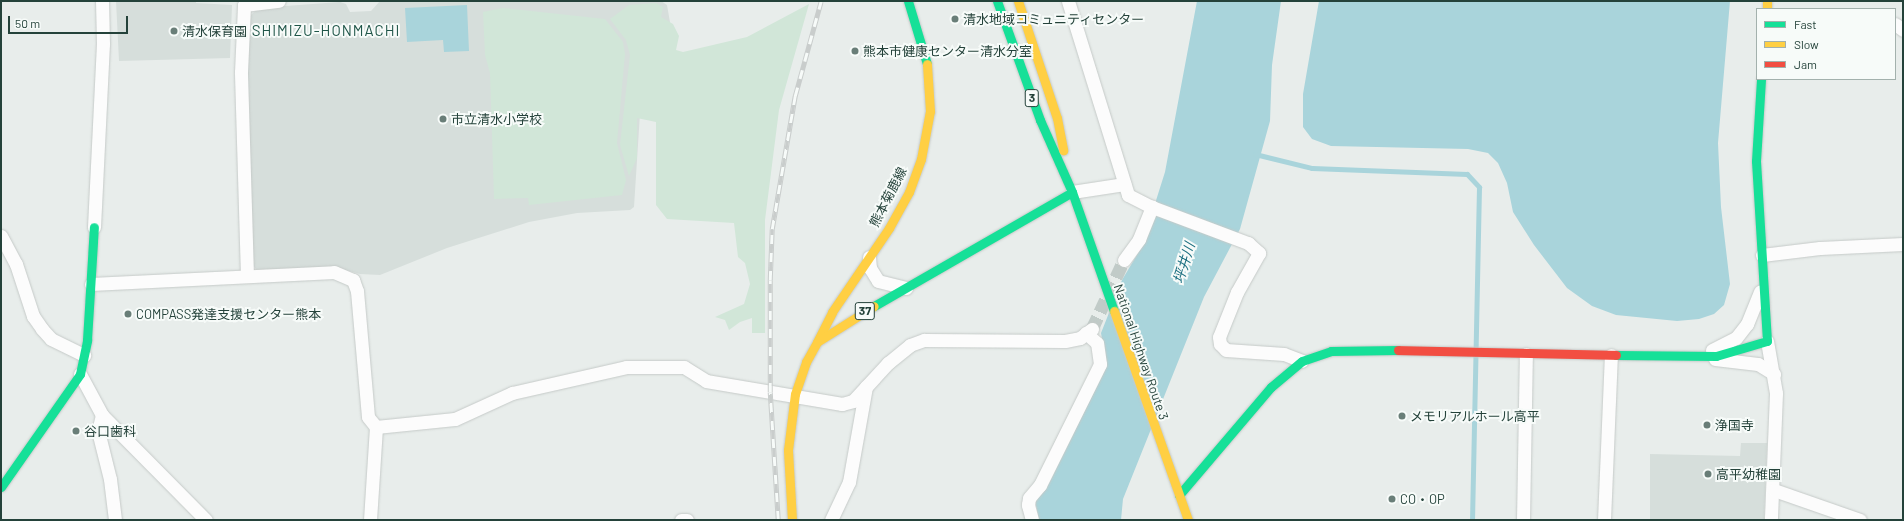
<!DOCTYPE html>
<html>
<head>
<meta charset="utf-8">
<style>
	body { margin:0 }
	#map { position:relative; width:1904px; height:521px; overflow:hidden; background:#e8edeb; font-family:Barlow,"Noto Sans JP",sans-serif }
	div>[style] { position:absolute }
	.built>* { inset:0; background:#d6dedb }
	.green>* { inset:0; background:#d1e6d8 }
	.water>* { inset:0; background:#a9d4db }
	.stream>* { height:5px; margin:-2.5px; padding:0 2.5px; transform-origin:2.5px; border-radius:2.5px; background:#a9d4db }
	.street-tunnel>* { height:13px; margin-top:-6.5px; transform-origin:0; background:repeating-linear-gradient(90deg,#c1cbc8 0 13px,transparent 0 19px) }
	.roads { filter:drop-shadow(0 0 1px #c5cac8) drop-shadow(0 0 1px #c5cac8) }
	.street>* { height:13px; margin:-6.5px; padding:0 6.5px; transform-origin:6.5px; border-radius:6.5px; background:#fcfcfc }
	.fast>* { height:9px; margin:-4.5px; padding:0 4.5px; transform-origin:4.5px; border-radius:4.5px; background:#16e098 }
	.slow>* { height:9px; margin:-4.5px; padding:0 4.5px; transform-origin:4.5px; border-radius:4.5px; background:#ffcf43 }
	.jam>* { height:9px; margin:-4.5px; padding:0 4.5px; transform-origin:4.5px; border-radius:4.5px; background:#f24e42 }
	.rail>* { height:4.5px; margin-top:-2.25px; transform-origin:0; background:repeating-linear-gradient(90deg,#f7fbf9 0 9px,#c9cdcc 0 18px); box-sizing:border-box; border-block:1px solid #c9cdcc }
	.dots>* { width:11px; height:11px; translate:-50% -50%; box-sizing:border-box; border:2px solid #f7fbf9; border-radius:50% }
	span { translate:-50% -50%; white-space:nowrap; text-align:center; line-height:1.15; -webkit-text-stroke:4px #f7fbf9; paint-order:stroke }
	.shield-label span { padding:1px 3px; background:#f7fbf9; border:1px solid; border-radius:3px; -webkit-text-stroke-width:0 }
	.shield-label { font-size:12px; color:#24423a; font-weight:700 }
	.poi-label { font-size:13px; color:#24423a }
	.left { translate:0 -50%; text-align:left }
	.street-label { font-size:13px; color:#24423a }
	.water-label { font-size:14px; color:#1c6f80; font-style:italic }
	.quarter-label { font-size:15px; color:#1f5548; letter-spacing:1px }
	.frame { position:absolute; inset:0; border:2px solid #24423a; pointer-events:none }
	.legend { position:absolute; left:1756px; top:8px; width:140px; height:72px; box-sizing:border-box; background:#f7fbf9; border:1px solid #a3b1ad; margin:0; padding:5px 7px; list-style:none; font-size:12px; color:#24423a }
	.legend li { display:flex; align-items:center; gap:8px; height:20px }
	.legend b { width:20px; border:1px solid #a3b1ad }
	.scale { position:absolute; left:8px; top:16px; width:120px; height:18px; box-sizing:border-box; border:2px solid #24423a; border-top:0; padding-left:5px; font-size:12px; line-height:14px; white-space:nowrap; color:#24423a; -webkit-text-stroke:3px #f7fbf9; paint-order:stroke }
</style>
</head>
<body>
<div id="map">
	<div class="built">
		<i style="clip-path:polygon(116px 1px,196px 1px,196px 3px,232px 5px,230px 58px,119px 61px)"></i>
		<i style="clip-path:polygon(380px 1px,661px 1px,667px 5px,671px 28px,641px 98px,634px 207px,630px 210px,577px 213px,529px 222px,447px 248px,380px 275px,360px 274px,335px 267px,257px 270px,253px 266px,247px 77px,250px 16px,258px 8px,340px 2px,346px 4px,350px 12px,371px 11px)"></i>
		<i style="clip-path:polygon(1741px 443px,1767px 443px,1764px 520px,1650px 520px,1650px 454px,1740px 456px)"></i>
	</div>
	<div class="green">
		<i style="clip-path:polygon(656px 3px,663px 7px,661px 17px,673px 24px,679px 36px,676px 50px,683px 52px,747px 37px,809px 4px,779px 110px,765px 220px,765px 333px,752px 333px,752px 318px,740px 322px,729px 330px,725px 320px,715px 317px,744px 304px,750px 284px,745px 263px,738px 257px,734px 223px,667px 219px,656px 205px,656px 122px,637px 118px,637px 158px,629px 176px,620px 145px,630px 55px,626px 40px,610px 19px,629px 5px)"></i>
		<i style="clip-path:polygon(503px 8px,605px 19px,623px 42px,625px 54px,617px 143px,626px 180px,622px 195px,529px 205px,528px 198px,494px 199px,490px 73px,485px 55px,483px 12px)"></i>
	</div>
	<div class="water">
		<i style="clip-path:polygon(1197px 1px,1281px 1px,1272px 65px,1270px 121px,1240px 229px,1204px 297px,1123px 499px,1121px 520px,1039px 520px,1035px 501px,1106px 363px,1101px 333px,1122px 280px,1141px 248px,1165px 172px)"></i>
		<i style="clip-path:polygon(1319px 1px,1730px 1px,1718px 143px,1721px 207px,1730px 284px,1724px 305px,1714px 314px,1699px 319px,1677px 321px,1616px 315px,1592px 306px,1567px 288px,1534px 245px,1513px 212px,1507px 183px,1498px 163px,1488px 153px,1468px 149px,1331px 146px,1312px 139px,1303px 127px,1303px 94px)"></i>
		<i style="clip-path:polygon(467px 5px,469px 51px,444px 52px,443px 40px,407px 42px,405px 8px)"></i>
	</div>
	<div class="stream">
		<i style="left:1255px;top:154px;width:59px;rotate:13.8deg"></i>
		<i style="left:1312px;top:168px;width:155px;rotate:2.2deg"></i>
		<i style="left:1467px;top:174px;width:18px;rotate:47deg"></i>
		<i style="left:1479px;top:187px;width:333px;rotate:91.2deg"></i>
	</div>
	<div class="street-tunnel">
		<i style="left:1092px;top:329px;width:76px;rotate:-65.1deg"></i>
	</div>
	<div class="roads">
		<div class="street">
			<i style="left:1068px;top:1px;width:203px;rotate:72.8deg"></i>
			<i style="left:1128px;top:195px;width:27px;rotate:27deg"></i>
			<i style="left:1152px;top:207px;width:103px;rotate:20.6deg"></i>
			<i style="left:1248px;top:243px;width:15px;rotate:42deg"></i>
			<i style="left:1259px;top:253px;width:45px;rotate:119.4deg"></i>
			<i style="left:1237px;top:292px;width:48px;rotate:111.8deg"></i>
			<i style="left:1219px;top:337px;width:7px;rotate:82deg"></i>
			<i style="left:1220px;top:344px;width:8px;rotate:45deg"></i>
			<i style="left:1226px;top:350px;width:58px;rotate:3.9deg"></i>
			<i style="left:1284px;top:354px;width:19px;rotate:21deg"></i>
			<i style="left:1895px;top:24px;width:10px;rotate:37deg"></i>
			<i style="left:1072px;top:192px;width:53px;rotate:-8.7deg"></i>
			<i style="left:94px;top:227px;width:183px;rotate:-87.2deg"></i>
			<i style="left:103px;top:44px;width:43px;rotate:-91.3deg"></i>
			<i style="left:1px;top:236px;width:32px;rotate:62deg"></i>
			<i style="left:16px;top:264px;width:55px;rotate:71.9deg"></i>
			<i style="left:33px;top:316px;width:16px;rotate:55deg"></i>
			<i style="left:42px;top:329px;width:13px;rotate:48deg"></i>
			<i style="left:51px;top:339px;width:37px;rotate:26deg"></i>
			<i style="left:1762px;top:255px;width:58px;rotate:-6.9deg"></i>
			<i style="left:1820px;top:248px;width:83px;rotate:-2.8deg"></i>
			<i style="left:869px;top:257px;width:11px;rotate:85deg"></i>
			<i style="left:870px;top:268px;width:15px;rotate:58deg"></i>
			<i style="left:878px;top:281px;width:29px;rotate:14deg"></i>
			<i style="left:1124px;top:260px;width:26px;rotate:-54deg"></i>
			<i style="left:1139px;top:239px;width:35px;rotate:-68deg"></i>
			<i style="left:247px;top:276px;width:204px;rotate:-91.7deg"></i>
			<i style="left:241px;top:72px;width:67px;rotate:-87.4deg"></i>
			<i style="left:244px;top:5px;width:35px;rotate:-7deg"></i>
			<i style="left:91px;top:284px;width:243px;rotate:-2.8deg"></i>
			<i style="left:334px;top:272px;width:21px;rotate:23deg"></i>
			<i style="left:353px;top:280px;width:12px;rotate:70deg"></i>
			<i style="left:357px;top:291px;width:126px;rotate:85deg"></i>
			<i style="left:368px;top:417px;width:13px;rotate:51deg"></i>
			<i style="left:376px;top:427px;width:93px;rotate:93.7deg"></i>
			<i style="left:1767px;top:341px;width:53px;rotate:80.2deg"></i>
			<i style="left:1776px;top:393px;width:127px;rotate:92.3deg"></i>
			<i style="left:1712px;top:350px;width:27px;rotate:-27deg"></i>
			<i style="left:1736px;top:338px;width:18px;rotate:-52deg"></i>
			<i style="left:1747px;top:324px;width:35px;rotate:-68deg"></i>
			<i style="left:1715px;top:359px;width:43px;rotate:6.6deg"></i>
			<i style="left:1758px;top:364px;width:19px;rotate:32deg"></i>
			<i style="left:80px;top:374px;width:47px;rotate:61.8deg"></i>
			<i style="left:102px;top:415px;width:148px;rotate:45.3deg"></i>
			<i style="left:102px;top:415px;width:16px;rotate:104deg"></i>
			<i style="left:98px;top:431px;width:49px;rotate:76deg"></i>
			<i style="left:110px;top:479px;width:41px;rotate:83deg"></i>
			<i style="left:376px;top:427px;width:79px;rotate:-5.8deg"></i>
			<i style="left:455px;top:419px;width:63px;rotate:-24.5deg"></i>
			<i style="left:512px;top:393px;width:117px;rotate:-12.8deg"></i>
			<i style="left:626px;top:367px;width:58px"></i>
			<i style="left:684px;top:367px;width:26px;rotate:32deg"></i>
			<i style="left:706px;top:381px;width:138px;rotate:9.6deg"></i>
			<i style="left:842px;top:404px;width:11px;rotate:-15deg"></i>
			<i style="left:853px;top:401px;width:52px;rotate:-47.4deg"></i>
			<i style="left:888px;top:363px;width:28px;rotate:-39deg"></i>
			<i style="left:910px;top:345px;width:15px;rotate:-20deg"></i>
			<i style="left:924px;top:340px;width:141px;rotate:0.4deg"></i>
			<i style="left:1065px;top:341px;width:15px;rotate:-11deg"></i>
			<i style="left:1080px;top:338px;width:15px;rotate:-37deg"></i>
			<i style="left:1774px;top:490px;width:91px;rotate:19.2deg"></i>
			<i style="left:681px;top:520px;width:6px"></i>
			<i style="left:831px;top:520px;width:42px;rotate:-64.7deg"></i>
			<i style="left:849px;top:482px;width:97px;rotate:-79.9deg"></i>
			<i style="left:1032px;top:520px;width:16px;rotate:-105deg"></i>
			<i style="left:1028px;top:505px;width:7px;rotate:-82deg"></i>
			<i style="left:1029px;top:498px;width:17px;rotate:-50deg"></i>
			<i style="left:1040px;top:485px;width:135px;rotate:-63.6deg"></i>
			<i style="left:1100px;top:364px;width:21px;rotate:-98deg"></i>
			<i style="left:1097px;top:343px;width:15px;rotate:-138deg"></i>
			<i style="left:1523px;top:520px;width:166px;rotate:-89deg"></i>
			<i style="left:1604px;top:520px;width:165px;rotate:-87.6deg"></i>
		</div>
		<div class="fast">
			<i style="left:908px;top:1px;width:66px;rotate:73.2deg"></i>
			<i style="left:997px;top:1px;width:127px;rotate:70.1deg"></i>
			<i style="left:1040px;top:120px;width:79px;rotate:66deg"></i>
			<i style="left:1072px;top:192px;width:126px;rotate:70.6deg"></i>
			<i style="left:874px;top:306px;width:228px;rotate:-29.9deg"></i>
			<i style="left:1616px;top:355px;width:100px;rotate:0.6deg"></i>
			<i style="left:1716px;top:356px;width:53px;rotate:-16.4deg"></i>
			<i style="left:1767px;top:341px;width:180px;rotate:-93.5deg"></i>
			<i style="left:1756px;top:161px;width:82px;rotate:-86.5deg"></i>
			<i style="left:1px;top:487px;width:138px;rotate:-55deg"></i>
			<i style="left:80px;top:374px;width:35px;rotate:-78deg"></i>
			<i style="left:87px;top:340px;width:113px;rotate:-86.5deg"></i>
			<i style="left:1179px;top:495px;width:142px;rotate:-49.6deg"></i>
			<i style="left:1271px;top:387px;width:40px;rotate:-40deg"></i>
			<i style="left:1302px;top:361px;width:31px;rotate:-19deg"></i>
			<i style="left:1331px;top:351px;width:67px;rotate:-0.9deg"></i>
		</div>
		<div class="slow">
			<i style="left:1018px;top:1px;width:123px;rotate:71.6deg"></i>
			<i style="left:1057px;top:118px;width:33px;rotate:79deg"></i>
			<i style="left:1767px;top:1px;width:8px;rotate:90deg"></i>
			<i style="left:1114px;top:311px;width:222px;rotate:70.5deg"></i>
			<i style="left:818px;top:340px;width:31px;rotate:-63deg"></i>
			<i style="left:832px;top:312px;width:102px;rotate:-55.8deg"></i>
			<i style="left:889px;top:228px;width:41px;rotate:-60.9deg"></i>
			<i style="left:909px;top:192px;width:35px;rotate:-70deg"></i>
			<i style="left:921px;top:159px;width:49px;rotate:-79.4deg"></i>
			<i style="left:930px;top:111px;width:47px;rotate:-93.7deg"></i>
			<i style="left:792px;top:520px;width:70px;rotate:-93.3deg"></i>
			<i style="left:788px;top:450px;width:56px;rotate:-82.9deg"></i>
			<i style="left:795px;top:394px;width:34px;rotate:-71deg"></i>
			<i style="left:806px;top:362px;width:23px;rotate:-61deg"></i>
			<i style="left:817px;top:342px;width:67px;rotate:-32.3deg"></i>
		</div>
		<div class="jam">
			<i style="left:1398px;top:350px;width:218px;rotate:1.3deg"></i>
		</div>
	</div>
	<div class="rail">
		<i style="left:778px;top:520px;width:128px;rotate:-93.6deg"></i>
		<i style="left:770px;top:392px;width:112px;rotate:-90deg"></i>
		<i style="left:770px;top:280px;width:51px;rotate:-87.8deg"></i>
		<i style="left:772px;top:229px;width:135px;rotate:-80.2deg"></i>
		<i style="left:795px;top:96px;width:98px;rotate:-74.7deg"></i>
	</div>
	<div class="dots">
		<i style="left:955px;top:19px;background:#697e78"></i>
		<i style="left:174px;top:31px;background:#697e78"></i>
		<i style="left:855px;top:51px;background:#697e78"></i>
		<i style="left:443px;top:119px;background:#697e78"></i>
		<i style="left:128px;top:314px;background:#697e78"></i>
		<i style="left:1402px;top:416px;background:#697e78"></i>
		<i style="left:1707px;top:425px;background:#697e78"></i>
		<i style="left:76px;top:431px;background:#697e78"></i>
		<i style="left:1708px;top:474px;background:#697e78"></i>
		<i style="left:1392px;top:499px;background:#697e78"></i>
	</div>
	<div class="shield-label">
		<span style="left:1032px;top:98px">3</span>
		<span style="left:865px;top:311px">37</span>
	</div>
	<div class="poi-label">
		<span class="left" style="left:963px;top:19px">清水地域コミュニティセンター</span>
		<span class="left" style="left:182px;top:31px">清水保育園</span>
		<span class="left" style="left:863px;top:51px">熊本市健康センター清水分室</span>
		<span class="left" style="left:451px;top:119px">市立清水小学校</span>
		<span class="left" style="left:136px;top:314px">COMPASS発達支援センター熊本</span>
		<span class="left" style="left:1410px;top:416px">メモリアルホール高平</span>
		<span class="left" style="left:1715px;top:425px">浄国寺</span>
		<span class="left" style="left:84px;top:431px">谷口歯科</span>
		<span class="left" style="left:1716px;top:474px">高平幼稚園</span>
		<span class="left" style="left:1400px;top:499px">CO・OP</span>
	</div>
	<div class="street-label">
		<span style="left:888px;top:197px;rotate:-63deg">熊本菊鹿線</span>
		<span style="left:1141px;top:352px;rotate:71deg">National Highway Route 3</span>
	</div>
	<div class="water-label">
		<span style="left:1184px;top:263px;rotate:-73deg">坪井川</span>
	</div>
	<div class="quarter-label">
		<span style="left:326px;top:31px">SHIMIZU-HONMACHI</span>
	</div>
	<div class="frame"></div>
	<ul class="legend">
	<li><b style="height:5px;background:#16e098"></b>Fast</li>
	<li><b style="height:5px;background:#ffcf43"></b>Slow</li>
	<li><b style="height:5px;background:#f24e42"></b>Jam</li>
	</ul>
	<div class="scale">50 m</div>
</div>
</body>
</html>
